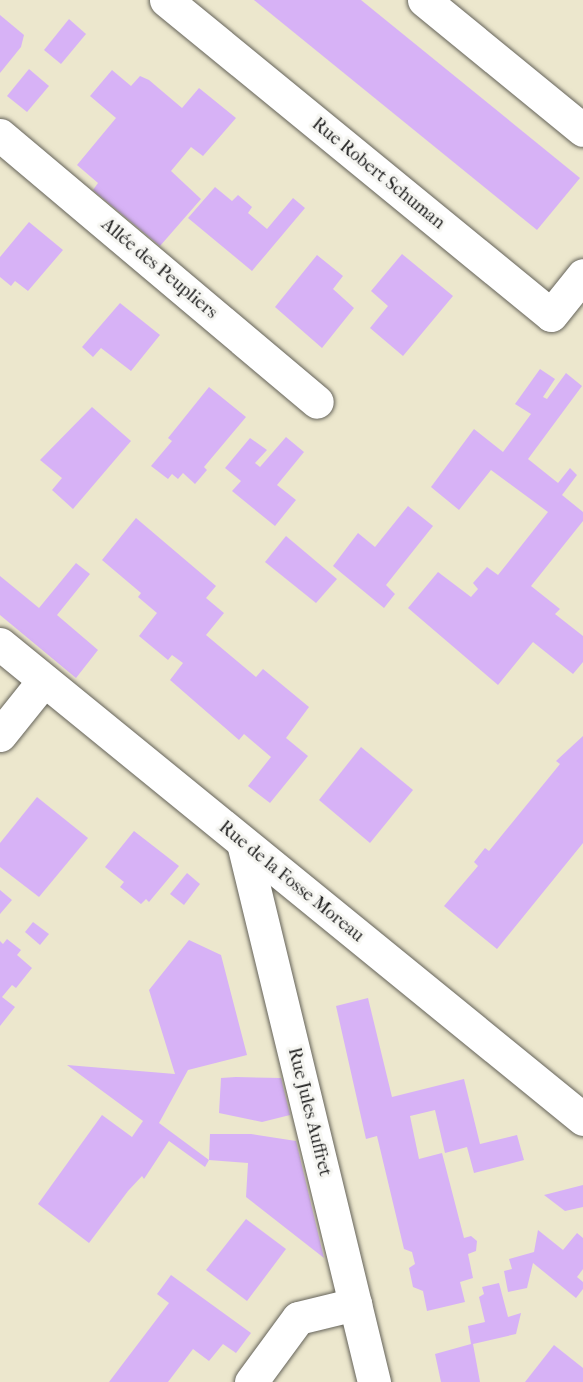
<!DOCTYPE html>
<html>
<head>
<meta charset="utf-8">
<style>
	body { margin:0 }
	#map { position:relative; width:583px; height:1382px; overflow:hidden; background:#ece7cd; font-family:"IM FELL French Canon",serif }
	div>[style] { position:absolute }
	.building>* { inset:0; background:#d7b2f6 }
	.roads { filter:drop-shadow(0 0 2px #65635a) drop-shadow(0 0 2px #65635a) }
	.minor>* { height:33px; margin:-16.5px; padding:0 16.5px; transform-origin:16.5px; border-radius:16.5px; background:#fff }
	span { translate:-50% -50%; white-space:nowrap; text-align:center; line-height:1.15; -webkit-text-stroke:6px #f6f6f2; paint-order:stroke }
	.street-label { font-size:18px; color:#1c1c1c }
</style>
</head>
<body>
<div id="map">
	<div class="building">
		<i style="clip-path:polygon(254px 0,361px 0,580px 178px,537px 230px)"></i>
		<i style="clip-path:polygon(0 15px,24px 35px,21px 47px,0 73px)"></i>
		<i style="clip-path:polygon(69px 19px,86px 34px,61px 64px,44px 50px)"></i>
		<i style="clip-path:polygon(29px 69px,49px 86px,27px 112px,7px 96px)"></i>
		<i style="clip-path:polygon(112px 70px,131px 86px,140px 76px,149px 80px,182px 108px,199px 88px,236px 118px,203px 156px,191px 147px,171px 171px,201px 199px,160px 246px,93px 190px,98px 183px,77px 165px,116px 118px,90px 96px)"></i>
		<i style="clip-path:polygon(215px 187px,232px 201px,238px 195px,252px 207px,248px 213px,267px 229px,293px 198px,305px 208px,252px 271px,188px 218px)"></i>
		<i style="clip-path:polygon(29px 222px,63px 250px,28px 291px,15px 281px,11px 286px,0 277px,0 257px)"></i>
		<i style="clip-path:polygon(402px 254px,453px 296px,403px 356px,370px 328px,388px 306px,371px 291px)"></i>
		<i style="clip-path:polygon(317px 255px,343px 276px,333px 289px,354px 308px,322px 348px,275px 307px)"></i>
		<i style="clip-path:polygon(120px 303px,160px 335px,131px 371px,101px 348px,93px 357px,82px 347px)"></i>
		<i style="clip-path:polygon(540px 369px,555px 379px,543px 397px,547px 399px,566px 373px,582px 386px,528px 459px,558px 483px,570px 468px,577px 475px,562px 495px,583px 512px,583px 521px,531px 586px,560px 609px,555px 614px,583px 636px,583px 662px,573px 674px,533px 642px,498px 685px,408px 608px,438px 572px,471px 597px,478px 589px,473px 583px,487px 567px,498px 575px,548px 512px,491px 470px,459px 510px,431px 487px,474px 429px,503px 452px,531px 414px,515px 404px)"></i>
		<i style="clip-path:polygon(209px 387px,246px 417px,204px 467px,207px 470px,195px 484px,183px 473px,178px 479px,172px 474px,168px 479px,151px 466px,172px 441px,168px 438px)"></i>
		<i style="clip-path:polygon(92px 407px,131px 441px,73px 509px,52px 490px,62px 478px,40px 460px)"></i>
		<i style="clip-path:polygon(286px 437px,304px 452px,277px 485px,296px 500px,275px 526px,232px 491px,241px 481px,225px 468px,250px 438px,267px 450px,255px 463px,260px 467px)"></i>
		<i style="clip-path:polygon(408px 506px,433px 526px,386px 585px,395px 594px,384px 608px,333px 566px,358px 533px,375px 547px)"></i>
		<i style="clip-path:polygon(136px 518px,216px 586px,206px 598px,224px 613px,206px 635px,256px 677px,263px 669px,309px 707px,286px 738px,308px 756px,270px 803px,248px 786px,271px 757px,244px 734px,239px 740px,170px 680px,183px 663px,172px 655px,168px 660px,139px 636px,157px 613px,138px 597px,141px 593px,102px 560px)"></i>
		<i style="clip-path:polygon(286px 536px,337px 579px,316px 603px,265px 562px)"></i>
		<i style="clip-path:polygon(76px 563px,90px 574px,57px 615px,98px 650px,76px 678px,0 615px,0 576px,39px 608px)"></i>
		<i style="clip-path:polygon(583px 736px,583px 843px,497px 949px,444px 906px,478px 866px,474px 862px,485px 848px,489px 851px,560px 764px,556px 761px)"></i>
		<i style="clip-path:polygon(361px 747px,413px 790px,370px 843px,319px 800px)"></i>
		<i style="clip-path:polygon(37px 797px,88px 838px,39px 897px,0 867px,0 843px)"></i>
		<i style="clip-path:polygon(134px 831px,179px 866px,149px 902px,146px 899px,141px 904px,120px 887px,124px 882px,105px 867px)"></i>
		<i style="clip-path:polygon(187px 873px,200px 884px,184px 905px,170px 894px)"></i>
		<i style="clip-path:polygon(0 890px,12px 900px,0 914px)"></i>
		<i style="clip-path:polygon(33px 922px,49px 934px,40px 945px,25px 932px)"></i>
		<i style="clip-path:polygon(7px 939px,21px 950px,17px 955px,32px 968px,16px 988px,12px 985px,2px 997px,15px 1007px,0 1026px,0 941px,3px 944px)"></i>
		<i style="clip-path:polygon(189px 940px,221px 955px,247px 1055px,188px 1070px,159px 1123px,209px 1160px,205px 1167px,169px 1141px,144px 1179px,142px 1176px,128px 1191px,89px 1243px,38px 1204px,102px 1115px,132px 1137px,143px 1121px,67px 1065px,175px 1074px,149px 990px)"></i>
		<i style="clip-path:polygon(368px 998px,392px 1097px,464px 1079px,480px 1144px,517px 1135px,524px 1160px,474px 1173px,467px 1147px,445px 1153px,435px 1110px,410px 1116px,419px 1159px,442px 1153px,464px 1238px,471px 1236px,477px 1241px,476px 1251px,468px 1254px,473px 1278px,460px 1282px,465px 1302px,427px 1311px,423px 1291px,413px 1287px,409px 1268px,415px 1264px,412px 1252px,404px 1249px,377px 1136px,366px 1139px,336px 1006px)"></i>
		<i style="clip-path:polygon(236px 1077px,281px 1078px,290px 1115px,262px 1122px,219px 1113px,221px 1078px)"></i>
		<i style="clip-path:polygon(210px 1134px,251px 1134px,296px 1141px,324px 1258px,246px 1197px,248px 1163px,209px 1160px)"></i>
		<i style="clip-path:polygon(583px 1185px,583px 1207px,565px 1211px,544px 1195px)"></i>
		<i style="clip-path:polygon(246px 1219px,286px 1249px,247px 1301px,206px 1270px)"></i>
		<i style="clip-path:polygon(538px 1230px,563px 1250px,577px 1233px,583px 1238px,583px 1269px,577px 1277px,583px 1282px,583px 1289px,576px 1298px,533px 1263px,527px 1288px,508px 1292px,504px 1271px,512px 1269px,509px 1259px,534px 1252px)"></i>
		<i style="clip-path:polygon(171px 1275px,251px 1333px,236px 1353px,223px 1344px,209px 1361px,193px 1349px,168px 1382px,109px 1382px,169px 1303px,157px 1294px)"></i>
		<i style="clip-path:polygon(499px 1283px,508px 1317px,521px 1313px,516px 1334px,473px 1344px,480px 1382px,441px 1382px,435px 1354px,471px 1344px,468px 1326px,485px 1322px,479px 1297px,484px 1294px,482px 1287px)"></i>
		<i style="clip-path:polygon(554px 1345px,583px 1368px,583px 1382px,525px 1382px)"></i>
	</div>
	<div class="roads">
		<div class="minor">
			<i style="left:166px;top:0;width:497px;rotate:39.3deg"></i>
			<i style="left:551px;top:315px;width:51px;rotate:-51.3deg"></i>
			<i style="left:424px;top:0;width:205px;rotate:39.3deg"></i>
			<i style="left:0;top:135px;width:414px;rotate:40.1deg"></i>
			<i style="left:0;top:644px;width:752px;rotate:39.17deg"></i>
			<i style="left:0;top:735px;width:70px;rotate:-51.3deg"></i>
			<i style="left:243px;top:843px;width:555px;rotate:76.34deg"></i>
			<i style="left:251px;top:1382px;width:79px;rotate:-53.7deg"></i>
			<i style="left:298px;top:1318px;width:59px;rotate:-13.8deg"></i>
		</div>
	</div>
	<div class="street-label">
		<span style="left:378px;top:174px;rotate:39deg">Rue Robert Schuman</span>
		<span style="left:159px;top:269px;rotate:40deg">Allée des Peupliers</span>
		<span style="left:291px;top:882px;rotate:39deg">Rue de la Fosse Moreau</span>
		<span style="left:309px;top:1112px;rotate:76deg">Rue Jules Auffret</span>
	</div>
</div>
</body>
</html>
